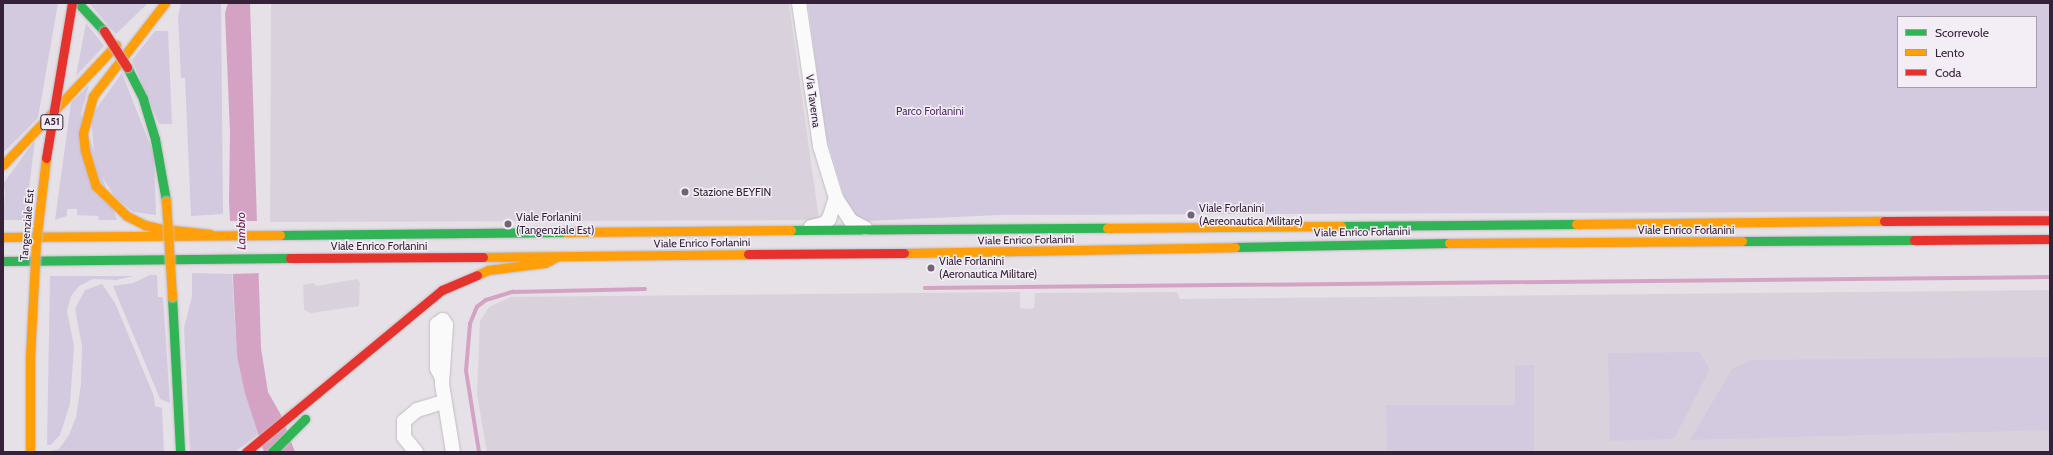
<!DOCTYPE html>
<html>
<head>
<meta charset="utf-8">
<style>
	body { margin:0 }
	#map { position:relative; width:2053px; height:455px; overflow:hidden; background:#e5e1e6; font-family:Cabin,sans-serif }
	div>[style] { position:absolute }
	.built>* { inset:0; background:#d9d2dc }
	.green>* { inset:0; background:#d4cadf }
	.water>* { inset:0; background:#d4a3c4 }
	.pier>* { inset:0; background:#e5e1e6 }
	.stream>* { height:3.5px; margin:-1.75px; padding:0 1.75px; transform-origin:1.75px; border-radius:1.75px; background:#d4a3c4 }
	.roads { filter:drop-shadow(0 0 1px #c2bcc3) drop-shadow(0 0 1px #c2bcc3) }
	.street>* { height:14px; margin:-7px; padding:0 7px; transform-origin:7px; border-radius:7px; background:#fbfafb }
	.fast>* { height:9px; margin:-4.5px; padding:0 4.5px; transform-origin:4.5px; border-radius:4.5px; background:#30b455 }
	.slow>* { height:9px; margin:-4.5px; padding:0 4.5px; transform-origin:4.5px; border-radius:4.5px; background:#ff9f0a }
	.jam>* { height:9px; margin:-4.5px; padding:0 4.5px; transform-origin:4.5px; border-radius:4.5px; background:#e5322d }
	.bridges { filter:drop-shadow(0 0 1px #c2bcc3) drop-shadow(0 0 1px #c2bcc3) }
	.slow-bridge>* { height:9px; margin:-4.5px; padding:0 4.5px; transform-origin:4.5px; border-radius:4.5px; background:#ff9f0a }
	.jam-bridge>* { height:9px; margin:-4.5px; padding:0 4.5px; transform-origin:4.5px; border-radius:4.5px; background:#e5322d }
	.dots>* { width:11px; height:11px; translate:-50% -50%; box-sizing:border-box; border:2px solid #f3eef6; border-radius:50% }
	span { translate:-50% -50%; white-space:nowrap; text-align:center; line-height:1.15; -webkit-text-stroke:3px #f3eef6; paint-order:stroke }
	.shield-label span { padding:1px 3px; background:#f3eef6; border:1px solid; border-radius:3px; -webkit-text-stroke-width:0 }
	.shield-label { font-size:10px; color:#352138; font-weight:700 }
	.street-label { font-size:11px; color:#352138 }
	.park-label { font-size:11px; color:#512e6c }
	.poi-label { font-size:11px; color:#352138 }
	.left { translate:0 -50%; text-align:left }
	.water-label { font-size:12px; color:#6f1f53; font-style:italic }
	.frame { position:absolute; inset:0; border:4px solid #352138; pointer-events:none }
	.legend { position:absolute; left:1897px; top:16px; width:140px; height:72px; box-sizing:border-box; background:#f3eef6; border:1px solid #a79caa; margin:0; padding:5px 7px; list-style:none; font-size:12px; color:#352138 }
	.legend li { display:flex; align-items:center; gap:8px; height:20px }
	.legend b { width:20px; border:1px solid #a79caa }
</style>
</head>
<body>
<div id="map">
	<div class="built">
		<i style="clip-path:polygon(271px 3px,789px 3px,819px 220px,270px 222px)"></i>
		<i style="clip-path:polygon(357px 279px,360px 283px,359px 306px,311px 313px,304px 310px,303px 285px,314px 283px,316px 286px)"></i>
		<i style="clip-path:polygon(2050px 290px,2050px 452px,487px 452px,477px 394px,480px 321px,489px 307px,511px 297px,1020px 292px,1020px 308px,1027px 309px,1034px 308px,1035px 293px,1177px 292px,1180px 299px)"></i>
	</div>
	<div class="green">
		<i style="clip-path:polygon(3px 3px,58px 3px,38px 118px,3px 153px)"></i>
		<i style="clip-path:polygon(89px 3px,148px 3px,116px 34px)"></i>
		<i style="clip-path:polygon(181px 3px,221px 3px,223px 214px,191px 216px,185px 78px,181px 78px,178px 16px)"></i>
		<i style="clip-path:polygon(evenodd,808px 3px,2050px 3px,2050px 211px,1000px 215px,867px 221px,855px 217px,847px 206px,825px 132px,808px 3px,1898px 17px,2036px 17px,2036px 87px,1898px 87px,1898px 17px)"></i>
		<i style="clip-path:polygon(86px 23px,104px 46px,76px 76px)"></i>
		<i style="clip-path:polygon(155px 31px,168px 31px,172px 124px,159px 124px,132px 60px)"></i>
		<i style="clip-path:polygon(122px 73px,154px 155px,156px 215px,133px 212px,115px 197px,95px 166px,91px 116px)"></i>
		<i style="clip-path:polygon(89px 85px,81px 114px,117px 220px,99px 220px,98px 216px,77px 215px,77px 209px,67px 209px,67px 216px,55px 220px,71px 103px)"></i>
		<i style="clip-path:polygon(35px 140px,25px 220px,3px 220px,5px 191px,3px 184px)"></i>
		<i style="clip-path:polygon(192px 273px,232px 274px,237px 356px,258px 434px,235px 452px,190px 452px,184px 328px,192px 296px)"></i>
		<i style="clip-path:polygon(150px 275px,157px 275px,158px 297px,163px 297px,170px 403px,160px 399px,113px 286px,133px 283px)"></i>
		<i style="clip-path:polygon(50px 276px,134px 276px,116px 280px,93px 279px,79px 286px,71px 296px,67px 311px,74px 346px,70px 404px,60px 435px,51px 445px,47px 445px)"></i>
		<i style="clip-path:polygon(102px 284px,115px 303px,154px 396px,155px 406px,162px 408px,164px 452px,47px 452px,59px 449px,69px 435px,76px 417px,81px 384px,82px 346px,75px 309px,85px 290px)"></i>
		<i style="clip-path:polygon(1699px 352px,1710px 369px,1674px 439px,1610px 441px,1608px 353px)"></i>
		<i style="clip-path:polygon(2050px 357px,2050px 430px,1690px 440px,1732px 369px,1752px 360px)"></i>
		<i style="clip-path:polygon(1515px 365px,1534px 365px,1534px 452px,1387px 452px,1386px 405px,1515px 405px)"></i>
	</div>
	<div class="water">
		<i style="clip-path:polygon(228px 3px,250px 3px,261px 348px,268px 392px,281px 415px,295px 452px,264px 452px,245px 393px,237px 356px,229px 201px,230px 133px,225px 13px)"></i>
	</div>
	<div class="pier">
		<i style="clip-path:polygon(227px 221px,259px 221px,260px 273px,230px 274px)"></i>
	</div>
	<div class="stream">
		<i style="left:925px;top:288px;width:1125px;rotate:-0.56deg"></i>
		<i style="left:479px;top:452px;width:82px;rotate:-99.1deg"></i>
		<i style="left:466px;top:371px;width:47px;rotate:-85.1deg"></i>
		<i style="left:470px;top:324px;width:18px;rotate:-68deg"></i>
		<i style="left:477px;top:307px;width:11px;rotate:-38deg"></i>
		<i style="left:486px;top:300px;width:28px;rotate:-17deg"></i>
		<i style="left:513px;top:292px;width:132px;rotate:-1.3deg"></i>
	</div>
	<div class="roads">
		<div class="street">
			<i style="left:799px;top:3px;width:145px;rotate:81.6deg"></i>
			<i style="left:820px;top:146px;width:54px;rotate:72.9deg"></i>
			<i style="left:836px;top:198px;width:27px;rotate:57deg"></i>
			<i style="left:851px;top:221px;width:16px;rotate:27deg"></i>
			<i style="left:811px;top:227px;width:13px;rotate:-13deg"></i>
			<i style="left:824px;top:224px;width:7px;rotate:-45deg"></i>
			<i style="left:829px;top:219px;width:22px;rotate:-72deg"></i>
			<i style="left:442px;top:378px;width:11px;rotate:-117deg"></i>
			<i style="left:437px;top:368px;width:44px;rotate:-90deg"></i>
			<i style="left:437px;top:324px;width:7px;rotate:-34deg"></i>
			<i style="left:443px;top:320px;width:6px;rotate:59deg"></i>
			<i style="left:446px;top:325px;width:59px;rotate:93.9deg"></i>
			<i style="left:442px;top:384px;width:69px;rotate:80.8deg"></i>
			<i style="left:416px;top:452px;width:19px;rotate:-129deg"></i>
			<i style="left:404px;top:437px;width:16px;rotate:-90deg"></i>
			<i style="left:404px;top:421px;width:17px;rotate:-40deg"></i>
			<i style="left:417px;top:410px;width:27px;rotate:-17deg"></i>
		</div>
		<div class="fast">
			<i style="left:78px;top:3px;width:38px;rotate:47deg"></i>
			<i style="left:127px;top:67px;width:36px;rotate:63deg"></i>
			<i style="left:143px;top:99px;width:42px;rotate:73.3deg"></i>
			<i style="left:155px;top:139px;width:63px;rotate:79.9deg"></i>
			<i style="left:1341px;top:226px;width:235px;rotate:-0.5deg"></i>
			<i style="left:791px;top:230px;width:316px;rotate:-0.4deg"></i>
			<i style="left:280px;top:235px;width:285px;rotate:-0.6deg"></i>
			<i style="left:1742px;top:241px;width:172px;rotate:-0.3deg"></i>
			<i style="left:1235px;top:247px;width:214px;rotate:-1.1deg"></i>
			<i style="left:3px;top:261px;width:287px;rotate:-0.6deg"></i>
			<i style="left:172px;top:297px;width:155px;rotate:87deg"></i>
			<i style="left:272px;top:452px;width:47px;rotate:-45deg"></i>
		</div>
		<div class="slow">
			<i style="left:165px;top:3px;width:118px;rotate:127.7deg"></i>
			<i style="left:93px;top:96px;width:38px;rotate:105deg"></i>
			<i style="left:83px;top:133px;width:18px;rotate:84deg"></i>
			<i style="left:85px;top:151px;width:37px;rotate:73deg"></i>
			<i style="left:96px;top:186px;width:43px;rotate:44.1deg"></i>
			<i style="left:127px;top:216px;width:20px;rotate:27deg"></i>
			<i style="left:145px;top:225px;width:18px;rotate:13deg"></i>
			<i style="left:163px;top:229px;width:47px;rotate:6.1deg"></i>
			<i style="left:3px;top:165px;width:165px;rotate:-46.7deg"></i>
			<i style="left:1576px;top:224px;width:308px;rotate:-0.6deg"></i>
			<i style="left:1107px;top:228px;width:234px;rotate:-0.5deg"></i>
			<i style="left:565px;top:232px;width:226px;rotate:-0.5deg"></i>
			<i style="left:3px;top:237px;width:277px;rotate:-0.4deg"></i>
			<i style="left:1449px;top:243px;width:293px;rotate:-0.4deg"></i>
			<i style="left:904px;top:253px;width:331px;rotate:-1deg"></i>
			<i style="left:483px;top:257px;width:265px;rotate:-0.6deg"></i>
			<i style="left:477px;top:275px;width:12px;rotate:-24deg"></i>
			<i style="left:488px;top:270px;width:57px;rotate:-7deg"></i>
			<i style="left:545px;top:263px;width:13px;rotate:-27deg"></i>
		</div>
		<div class="jam">
			<i style="left:1884px;top:221px;width:166px;rotate:-0.3deg"></i>
			<i style="left:1914px;top:240px;width:136px;rotate:-0.4deg"></i>
			<i style="left:748px;top:254px;width:156px;rotate:-0.4deg"></i>
			<i style="left:290px;top:258px;width:193px;rotate:-0.3deg"></i>
			<i style="left:246px;top:452px;width:254px;rotate:-39.6deg"></i>
			<i style="left:442px;top:290px;width:38px;rotate:-23deg"></i>
		</div>
	</div>
	<div class="bridges">
		<div class="slow-bridge">
			<i style="left:166px;top:201px;width:96px;rotate:86.4deg"></i>
			<i style="left:30px;top:452px;width:95px;rotate:-90deg"></i>
			<i style="left:30px;top:357px;width:115px;rotate:-87deg"></i>
			<i style="left:36px;top:242px;width:85px;rotate:-83.2deg"></i>
		</div>
		<div class="jam-bridge">
			<i style="left:104px;top:31px;width:43px;rotate:57.4deg"></i>
			<i style="left:46px;top:158px;width:157px;rotate:-80.5deg"></i>
		</div>
	</div>
	<div class="dots">
		<i style="left:685px;top:192px;background:#736475"></i>
		<i style="left:1191px;top:215px;background:#736475"></i>
		<i style="left:508px;top:224px;background:#736475"></i>
		<i style="left:931px;top:268px;background:#736475"></i>
	</div>
	<div class="shield-label">
		<span style="left:52px;top:122px">A51</span>
	</div>
	<div class="street-label">
		<span style="left:813px;top:101px;rotate:82deg">Via Taverna</span>
		<span style="left:27px;top:225px;rotate:-85deg">Tangenziale Est</span>
		<span style="left:1686px;top:230px">Viale Enrico Forlanini</span>
		<span style="left:1362px;top:232px;rotate:-1deg">Viale Enrico Forlanini</span>
		<span style="left:1026px;top:240px;rotate:-1deg">Viale Enrico Forlanini</span>
		<span style="left:702px;top:243px;rotate:-1deg">Viale Enrico Forlanini</span>
		<span style="left:379px;top:246px">Viale Enrico Forlanini</span>
	</div>
	<div class="park-label">
		<span style="left:930px;top:111px">Parco Forlanini</span>
	</div>
	<div class="poi-label">
		<span class="left" style="left:693px;top:192px">Stazione BEYFIN</span>
		<span class="left" style="left:1199px;top:215px">Viale Forlanini<br>(Aereonautica Militare)</span>
		<span class="left" style="left:516px;top:224px">Viale Forlanini<br>(Tangenziale Est)</span>
		<span class="left" style="left:939px;top:268px">Viale Forlanini<br>(Aeronautica Militare)</span>
	</div>
	<div class="water-label">
		<span style="left:241px;top:231px;rotate:-91deg">Lambro</span>
	</div>
	<div class="frame"></div>
	<ul class="legend">
	<li><b style="height:5px;background:#30b455"></b>Scorrevole</li>
	<li><b style="height:5px;background:#ff9f0a"></b>Lento</li>
	<li><b style="height:5px;background:#e5322d"></b>Coda</li>
	</ul>
</div>
</body>
</html>
